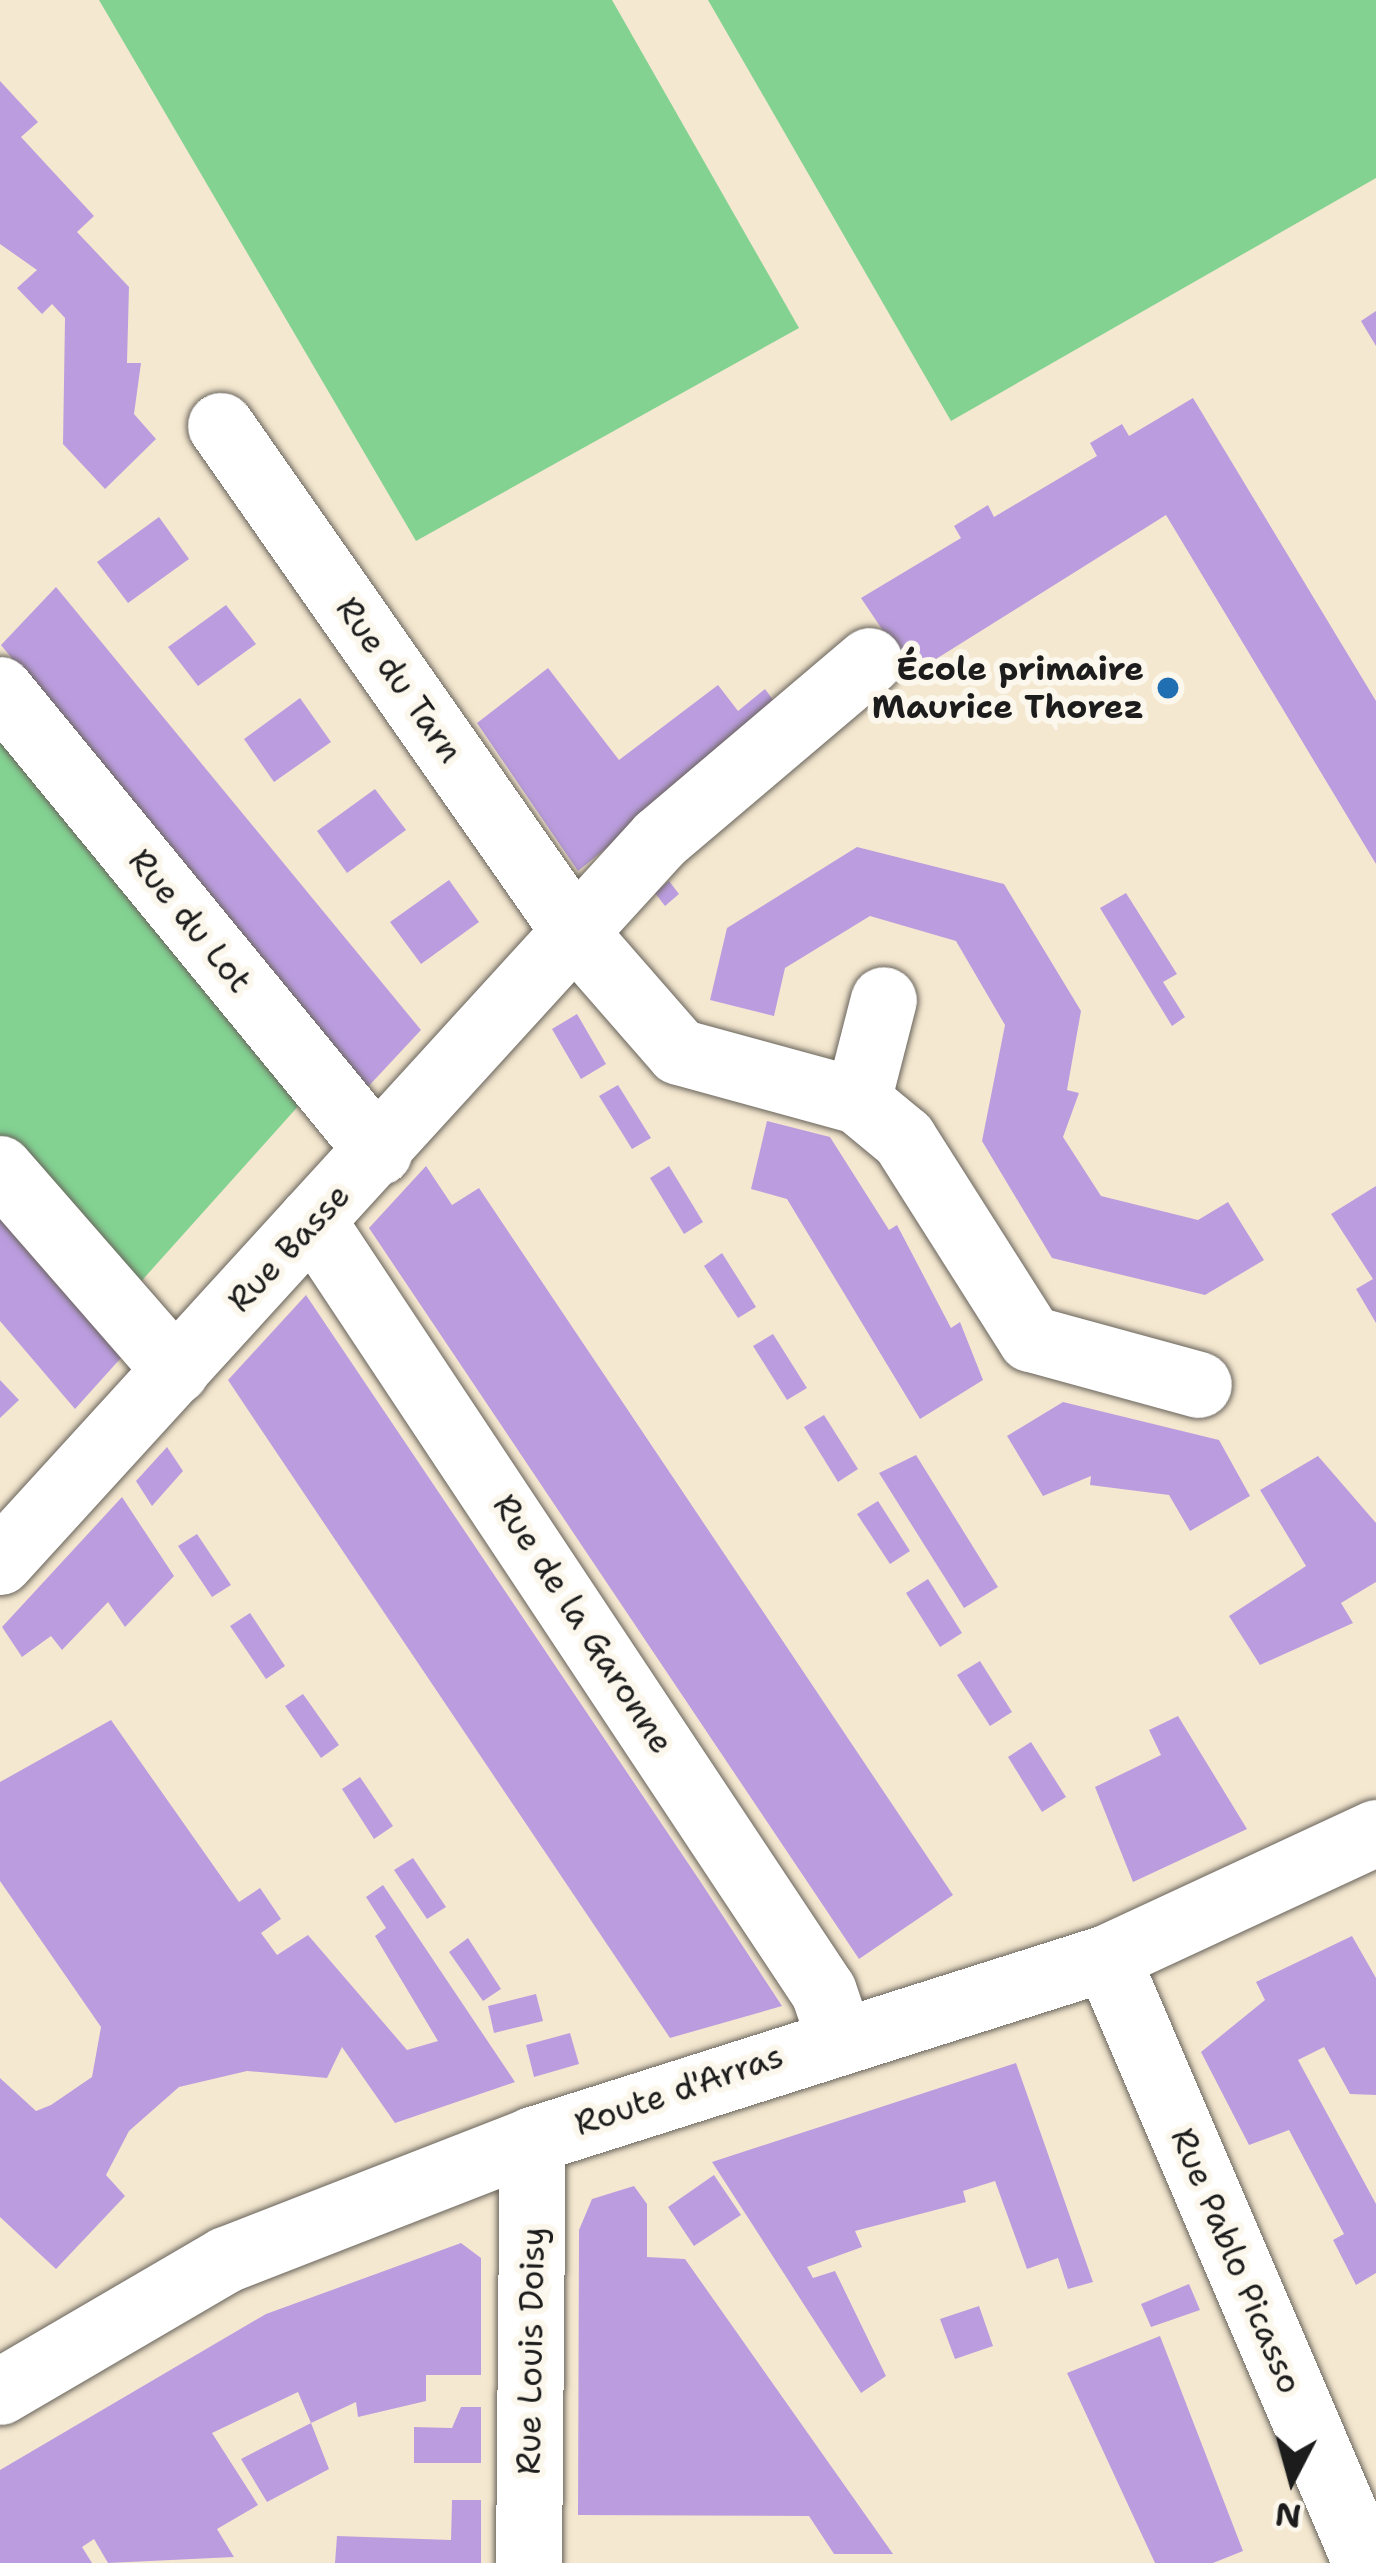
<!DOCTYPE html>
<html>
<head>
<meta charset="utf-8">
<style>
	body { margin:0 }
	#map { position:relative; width:1376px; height:2563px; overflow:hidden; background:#f5e8d0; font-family:"Shantell Sans",sans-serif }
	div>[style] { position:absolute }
	.green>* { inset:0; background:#83d292 }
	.building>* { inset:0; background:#bb9ddf }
	.roads { filter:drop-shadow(0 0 3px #68635b) drop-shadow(0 0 3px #68635b) }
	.minor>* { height:66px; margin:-33px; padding:0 33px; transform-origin:33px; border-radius:33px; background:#fff }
	.major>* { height:66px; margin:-33px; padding:0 33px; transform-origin:33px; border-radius:33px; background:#fff }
	.dots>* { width:33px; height:33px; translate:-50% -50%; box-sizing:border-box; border:6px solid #fbf7ec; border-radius:50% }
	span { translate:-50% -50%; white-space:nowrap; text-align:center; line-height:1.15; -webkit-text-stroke:12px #fbf7ec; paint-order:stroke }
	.poi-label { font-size:33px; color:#1c1c1c; font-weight:700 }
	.right { translate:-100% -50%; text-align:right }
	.street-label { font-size:33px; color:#1c1c1c }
	.north { position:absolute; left:1232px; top:2419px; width:120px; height:120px; -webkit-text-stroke:9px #fbf7ec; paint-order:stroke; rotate:186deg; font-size:33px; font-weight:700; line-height:48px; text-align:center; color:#1c1c1c }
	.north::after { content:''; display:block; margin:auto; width:42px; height:54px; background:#1c1c1c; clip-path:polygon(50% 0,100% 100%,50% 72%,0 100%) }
</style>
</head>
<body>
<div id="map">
	<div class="green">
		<i style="clip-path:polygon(99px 0,612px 0,799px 328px,416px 541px)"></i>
		<i style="clip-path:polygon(708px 0,1376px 0,1376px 178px,951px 421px)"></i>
		<i style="clip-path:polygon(0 724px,301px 1103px,128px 1296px,0 1148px)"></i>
	</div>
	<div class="building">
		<i style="clip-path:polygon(0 81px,38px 122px,21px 137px,94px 216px,77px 232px,129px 287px,127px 363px,141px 363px,134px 414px,156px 439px,105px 489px,63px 444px,65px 318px,52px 304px,42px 314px,17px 288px,37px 270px,0 244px)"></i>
		<i style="clip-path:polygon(1376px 311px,1376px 346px,1361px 321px)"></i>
		<i style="clip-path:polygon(1193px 398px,1376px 701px,1376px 864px,1166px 515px,912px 674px,861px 598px,961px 538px,954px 526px,988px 505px,994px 517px,1097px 456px,1090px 443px,1122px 424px,1129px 436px)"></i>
		<i style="clip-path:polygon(159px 517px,189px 559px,128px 603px,97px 562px)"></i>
		<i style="clip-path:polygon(56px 587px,421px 1030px,365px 1090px,1px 645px)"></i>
		<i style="clip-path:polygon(226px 605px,256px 644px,198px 686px,168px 647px)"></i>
		<i style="clip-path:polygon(548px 668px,619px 760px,718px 685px,738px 711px,765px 689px,779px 708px,578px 871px,477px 723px)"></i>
		<i style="clip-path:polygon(300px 698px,331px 742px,274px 782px,244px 739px)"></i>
		<i style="clip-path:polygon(375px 789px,406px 830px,347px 873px,317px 831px)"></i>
		<i style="clip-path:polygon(857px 847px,1004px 884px,1081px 1011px,1067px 1090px,1079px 1093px,1063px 1137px,1101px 1196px,1198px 1220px,1228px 1202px,1264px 1260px,1205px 1295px,1052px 1258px,982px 1141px,1005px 1025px,956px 941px,870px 916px,785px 968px,774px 1016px,710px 1000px,727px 928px)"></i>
		<i style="clip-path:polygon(449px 880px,479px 922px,421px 964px,390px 922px)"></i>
		<i style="clip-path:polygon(669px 881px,679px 894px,665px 906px,655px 893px)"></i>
		<i style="clip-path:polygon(1126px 893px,1177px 974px,1163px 982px,1185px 1017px,1172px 1026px,1100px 908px)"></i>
		<i style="clip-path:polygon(577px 1014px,606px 1064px,581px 1079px,552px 1029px)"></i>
		<i style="clip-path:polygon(618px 1085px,651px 1138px,632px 1149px,599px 1096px)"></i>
		<i style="clip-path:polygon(767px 1121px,830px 1137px,889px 1230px,897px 1225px,951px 1328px,960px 1322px,983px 1380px,920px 1419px,787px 1199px,751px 1189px)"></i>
		<i style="clip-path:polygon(426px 1166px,452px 1205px,479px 1188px,953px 1895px,859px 1959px,369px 1228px)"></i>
		<i style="clip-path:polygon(669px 1166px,703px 1222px,684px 1234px,650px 1178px)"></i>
		<i style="clip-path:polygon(1376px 1186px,1376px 1323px,1356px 1289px,1373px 1279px,1331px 1214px)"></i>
		<i style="clip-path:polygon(0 1198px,129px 1349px,75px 1409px,0 1321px)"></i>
		<i style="clip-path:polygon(722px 1253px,756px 1307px,738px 1318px,704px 1266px)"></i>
		<i style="clip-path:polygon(306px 1295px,698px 1878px,782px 2006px,670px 2038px,252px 1416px,228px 1380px)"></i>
		<i style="clip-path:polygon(773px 1334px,807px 1388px,787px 1400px,753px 1346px)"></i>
		<i style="clip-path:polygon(0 1380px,19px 1400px,0 1418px)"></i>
		<i style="clip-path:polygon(1063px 1402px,1219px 1440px,1250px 1496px,1190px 1531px,1169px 1495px,1090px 1485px,1091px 1476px,1043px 1496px,1007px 1436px)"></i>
		<i style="clip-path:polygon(824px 1415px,858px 1469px,838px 1482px,804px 1427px)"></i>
		<i style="clip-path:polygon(167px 1447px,183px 1471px,152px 1506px,136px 1481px)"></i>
		<i style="clip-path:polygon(916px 1455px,998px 1587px,964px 1608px,879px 1473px)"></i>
		<i style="clip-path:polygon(1318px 1456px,1376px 1523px,1376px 1582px,1341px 1603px,1353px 1623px,1260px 1665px,1229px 1616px,1306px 1566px,1260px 1490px)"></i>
		<i style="clip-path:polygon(122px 1497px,174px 1576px,125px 1627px,108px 1602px,62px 1650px,51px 1636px,22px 1657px,2px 1627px)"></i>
		<i style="clip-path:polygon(878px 1501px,910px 1551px,890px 1564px,857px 1514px)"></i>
		<i style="clip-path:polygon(197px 1534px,231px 1585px,212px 1597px,178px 1546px)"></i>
		<i style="clip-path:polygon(928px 1579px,962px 1633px,940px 1647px,906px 1593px)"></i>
		<i style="clip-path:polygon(250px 1613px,285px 1666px,266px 1679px,230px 1626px)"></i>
		<i style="clip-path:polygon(980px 1661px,1012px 1712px,990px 1726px,957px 1675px)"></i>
		<i style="clip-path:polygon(303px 1694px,339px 1745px,321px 1758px,285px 1706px)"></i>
		<i style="clip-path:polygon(1178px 1716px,1247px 1829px,1133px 1882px,1095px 1787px,1161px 1755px,1149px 1730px)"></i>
		<i style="clip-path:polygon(111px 1720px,239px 1902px,260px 1888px,281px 1919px,261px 1933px,277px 1955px,308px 1935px,407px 2050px,438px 2041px,375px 1936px,386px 1928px,366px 1897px,383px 1885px,515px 2082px,395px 2123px,342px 2047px,327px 2078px,247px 2071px,179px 2087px,129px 2131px,106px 2175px,125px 2196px,56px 2269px,0 2217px,0 2078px,36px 2111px,51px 2105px,92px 2077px,101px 2027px,0 1881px,0 1782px)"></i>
		<i style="clip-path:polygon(1031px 1742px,1066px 1797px,1042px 1812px,1008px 1757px)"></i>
		<i style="clip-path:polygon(360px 1777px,393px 1826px,374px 1839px,342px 1789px)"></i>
		<i style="clip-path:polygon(413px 1858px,446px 1907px,427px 1919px,394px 1870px)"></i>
		<i style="clip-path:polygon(1352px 1936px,1376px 1978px,1376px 2095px,1350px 2094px,1324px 2047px,1298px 2060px,1376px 2204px,1376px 2273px,1356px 2285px,1333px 2240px,1344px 2234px,1289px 2130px,1249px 2145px,1201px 2052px,1265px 2000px,1256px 1982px)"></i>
		<i style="clip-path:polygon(468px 1938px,501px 1989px,483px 2001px,449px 1952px)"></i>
		<i style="clip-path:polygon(536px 1994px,543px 2021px,494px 2033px,488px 2006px)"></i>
		<i style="clip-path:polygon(570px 2033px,579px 2064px,534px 2077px,526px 2045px)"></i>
		<i style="clip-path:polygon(1016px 2063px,1093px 2282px,1068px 2289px,1058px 2258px,1027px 2269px,995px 2181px,963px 2191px,966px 2202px,855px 2231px,862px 2247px,807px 2267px,813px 2278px,835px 2271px,886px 2376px,861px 2393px,712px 2162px)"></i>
		<i style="clip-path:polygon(714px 2175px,741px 2215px,694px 2246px,668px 2207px)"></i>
		<i style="clip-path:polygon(634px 2186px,647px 2204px,647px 2257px,685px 2259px,893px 2554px,834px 2554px,809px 2516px,578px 2515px,579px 2230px,592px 2199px)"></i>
		<i style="clip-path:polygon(461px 2243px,481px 2258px,481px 2375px,426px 2375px,426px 2401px,358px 2417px,356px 2402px,311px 2423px,329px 2469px,267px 2502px,241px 2459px,311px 2423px,298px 2392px,212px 2433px,258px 2505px,217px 2529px,234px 2557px,108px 2563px,94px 2539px,82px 2547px,92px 2563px,0 2563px,0 2470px,266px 2314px)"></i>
		<i style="clip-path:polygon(1189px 2284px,1200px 2310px,1151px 2327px,1141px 2304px)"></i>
		<i style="clip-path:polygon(979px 2306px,993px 2346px,955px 2359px,940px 2319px)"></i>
		<i style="clip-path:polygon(1160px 2336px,1243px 2551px,1213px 2563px,1155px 2563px,1067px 2373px)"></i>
		<i style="clip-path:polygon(461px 2407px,481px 2407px,481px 2463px,414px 2463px,414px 2427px,452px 2428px)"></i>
		<i style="clip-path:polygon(452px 2500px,481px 2500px,481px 2563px,335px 2563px,337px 2536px,451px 2540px)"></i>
	</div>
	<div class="roads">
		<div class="minor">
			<i style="left:221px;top:426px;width:621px;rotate:55.03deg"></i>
			<i style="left:577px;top:935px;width:155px;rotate:48.9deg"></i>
			<i style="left:679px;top:1052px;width:186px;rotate:15.3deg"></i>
			<i style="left:858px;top:1101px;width:60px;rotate:39.6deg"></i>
			<i style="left:904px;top:1139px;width:237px;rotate:57.6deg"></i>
			<i style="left:1031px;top:1339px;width:174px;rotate:15.3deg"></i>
			<i style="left:0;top:690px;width:598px;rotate:50.64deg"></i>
			<i style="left:858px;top:1101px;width:104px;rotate:-75.6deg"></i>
			<i style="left:0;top:1169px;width:268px;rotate:48.9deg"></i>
			<i style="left:312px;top:1220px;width:926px;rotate:56.45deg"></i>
			<i style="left:824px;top:1992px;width:46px;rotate:71.2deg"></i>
			<i style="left:0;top:1562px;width:979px;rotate:-47.61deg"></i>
			<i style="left:660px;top:839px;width:275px;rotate:-40.3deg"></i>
			<i style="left:1107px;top:1958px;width:658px;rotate:66.82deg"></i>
			<i style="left:529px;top:2563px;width:423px;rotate:-89.5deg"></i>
		</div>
		<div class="major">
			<i style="left:0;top:2392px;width:262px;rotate:-30.3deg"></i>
			<i style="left:226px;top:2260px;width:330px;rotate:-21.3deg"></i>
			<i style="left:533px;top:2140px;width:602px;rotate:-17.59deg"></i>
			<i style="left:1107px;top:1958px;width:297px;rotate:-24.9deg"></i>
		</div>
	</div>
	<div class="dots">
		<i style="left:1168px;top:688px;background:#1f6fb2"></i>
	</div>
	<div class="poi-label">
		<span class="right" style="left:1144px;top:688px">École primaire<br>Maurice Thorez</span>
	</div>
	<div class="street-label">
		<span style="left:399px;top:680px;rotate:55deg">Rue du Tarn</span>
		<span style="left:190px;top:921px;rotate:51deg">Rue du Lot</span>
		<span style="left:289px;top:1248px;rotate:-47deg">Rue Basse</span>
		<span style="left:583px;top:1624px;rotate:57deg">Rue de la Garonne</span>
		<span style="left:679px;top:2090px;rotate:-19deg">Route d'Arras</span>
		<span style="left:1236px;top:2261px;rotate:67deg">Rue Pablo Picasso</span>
		<span style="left:531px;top:2351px;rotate:-89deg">Rue Louis Doisy</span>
	</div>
	<div class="north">N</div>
</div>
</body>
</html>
